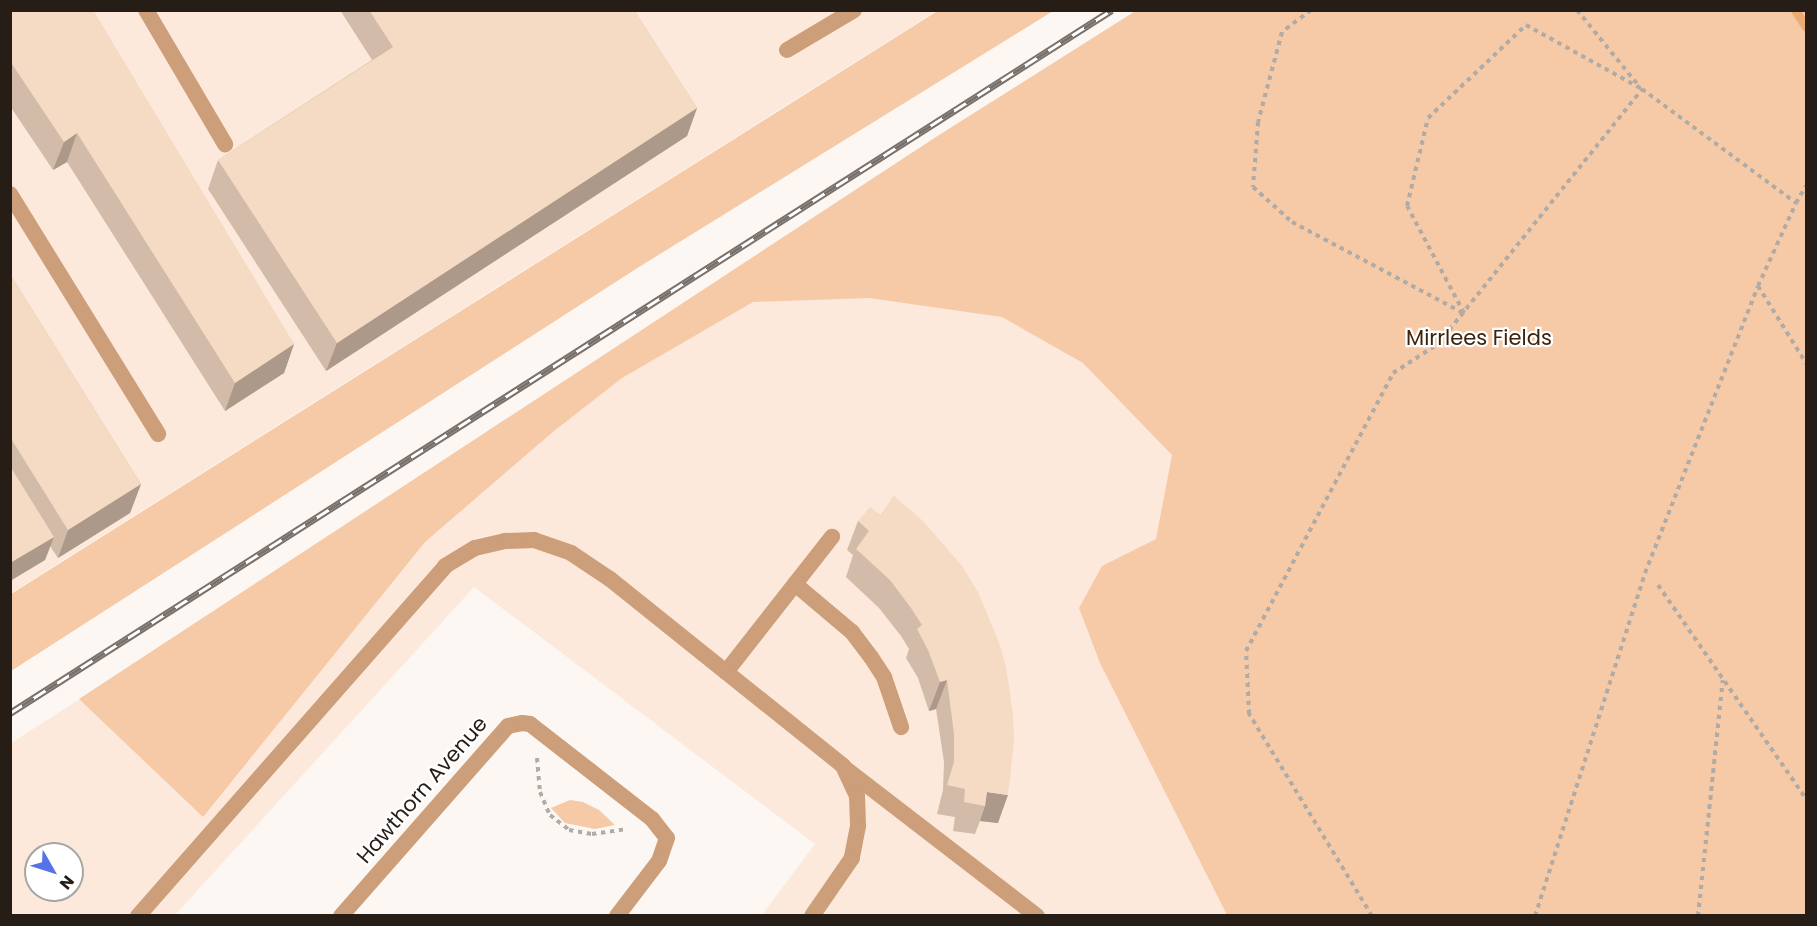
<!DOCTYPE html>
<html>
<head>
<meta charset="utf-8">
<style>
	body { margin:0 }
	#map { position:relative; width:1817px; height:926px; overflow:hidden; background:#fcf7f3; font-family:Poppins,sans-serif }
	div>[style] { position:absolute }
	.built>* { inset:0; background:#fce9db }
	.green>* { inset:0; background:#f6c9a7 }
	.stream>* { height:9px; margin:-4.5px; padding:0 4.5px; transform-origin:4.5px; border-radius:4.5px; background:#edab74 }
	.path>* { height:4px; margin-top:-2px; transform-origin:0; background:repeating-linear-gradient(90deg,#b1aba6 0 4.5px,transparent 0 9px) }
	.service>* { height:16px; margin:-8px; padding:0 8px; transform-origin:8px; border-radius:8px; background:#cc9e79 }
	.minor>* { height:16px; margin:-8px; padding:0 8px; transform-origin:8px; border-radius:8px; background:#cc9e79 }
	.rail>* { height:7px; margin-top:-3.5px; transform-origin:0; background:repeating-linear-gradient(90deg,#fff 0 14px,#78706b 0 28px); box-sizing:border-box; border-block:2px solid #78706b }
	.wall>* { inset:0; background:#d3bba9 }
	.shaded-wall>* { inset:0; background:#ac9989 }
	.building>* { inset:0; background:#f5dac4 }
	span { translate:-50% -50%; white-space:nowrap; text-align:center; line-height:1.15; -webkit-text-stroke:4.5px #fff; paint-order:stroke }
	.park-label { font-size:21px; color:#3d230b }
	.street-label { font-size:21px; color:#261d17 }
	.frame { position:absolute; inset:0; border:12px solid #261d17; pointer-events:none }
	.north { position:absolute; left:24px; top:842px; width:60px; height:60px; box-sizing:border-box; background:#fff; border:2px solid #a8a5a2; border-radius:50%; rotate:129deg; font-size:16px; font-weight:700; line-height:24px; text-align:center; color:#261d17 }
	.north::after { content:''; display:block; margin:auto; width:21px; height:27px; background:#5572e8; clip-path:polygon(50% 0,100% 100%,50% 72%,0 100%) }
</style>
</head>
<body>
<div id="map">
	<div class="built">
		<i style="clip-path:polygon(11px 11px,936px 11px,11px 593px)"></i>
		<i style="clip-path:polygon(evenodd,955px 141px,1172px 455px,1126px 706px,1230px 915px,762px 915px,815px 844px,474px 587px,175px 915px,11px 916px,11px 743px,955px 141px,36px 854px,72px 854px,72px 890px,36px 890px,36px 854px)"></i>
	</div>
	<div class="green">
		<i style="clip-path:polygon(939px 10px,1053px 11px,639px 267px,11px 671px,11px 594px)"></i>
		<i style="clip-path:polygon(1137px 10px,1806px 11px,1806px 915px,1227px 915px,1100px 663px,1079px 608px,1102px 566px,1156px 539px,1172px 455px,1083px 363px,1002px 317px,869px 298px,753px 302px,622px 378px,554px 431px,425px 542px,203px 817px,79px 699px,939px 135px)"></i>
		<i style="clip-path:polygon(570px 800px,583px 802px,599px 810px,615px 825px,595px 829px,565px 823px,551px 808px)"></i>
	</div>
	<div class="stream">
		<i style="left:1795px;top:10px;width:20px;rotate:57deg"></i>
	</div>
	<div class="path">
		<i style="left:1311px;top:10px;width:36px;rotate:143deg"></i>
		<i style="left:1282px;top:32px;width:93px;rotate:104.9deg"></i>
		<i style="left:1258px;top:122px;width:65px;rotate:94.4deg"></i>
		<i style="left:1253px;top:187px;width:52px;rotate:41.9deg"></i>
		<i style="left:1292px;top:222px;width:194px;rotate:28deg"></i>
		<i style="left:1577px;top:10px;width:98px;rotate:50.8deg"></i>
		<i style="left:1758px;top:286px;width:91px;rotate:58.1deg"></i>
		<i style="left:1464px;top:313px;width:121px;rotate:-118deg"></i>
		<i style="left:1407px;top:206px;width:90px;rotate:-76.6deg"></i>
		<i style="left:1428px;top:118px;width:135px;rotate:-43.5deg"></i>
		<i style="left:1526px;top:25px;width:132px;rotate:28.9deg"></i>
		<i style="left:1658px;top:585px;width:260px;rotate:55.3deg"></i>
		<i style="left:537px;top:758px;width:34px;rotate:85deg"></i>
		<i style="left:540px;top:792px;width:25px;rotate:67deg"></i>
		<i style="left:550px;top:815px;width:24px;rotate:38deg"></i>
		<i style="left:569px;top:830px;width:23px;rotate:10deg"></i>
		<i style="left:592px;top:834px;width:35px;rotate:-8deg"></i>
		<i style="left:1372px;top:916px;width:237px;rotate:-121.3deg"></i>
		<i style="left:1249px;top:714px;width:63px;rotate:-92.7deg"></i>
		<i style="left:1246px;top:651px;width:314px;rotate:-62.1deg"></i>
		<i style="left:1393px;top:373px;width:54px;rotate:-32.8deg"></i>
		<i style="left:1438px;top:344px;width:327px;rotate:-51.3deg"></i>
		<i style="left:1642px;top:89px;width:192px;rotate:36.5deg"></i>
		<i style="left:1796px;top:203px;width:20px;rotate:-60deg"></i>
		<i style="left:1535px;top:916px;width:360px;rotate:-72.2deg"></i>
		<i style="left:1645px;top:573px;width:308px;rotate:-68.5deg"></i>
		<i style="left:1758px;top:286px;width:91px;rotate:-65.4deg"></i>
		<i style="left:1698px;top:916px;width:237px;rotate:-84deg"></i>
	</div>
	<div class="service">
		<i style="left:146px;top:10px;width:156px;rotate:59.5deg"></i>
		<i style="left:787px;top:50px;width:78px;rotate:-30.8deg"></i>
		<i style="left:10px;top:194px;width:282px;rotate:58.3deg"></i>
		<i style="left:795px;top:584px;width:75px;rotate:40.1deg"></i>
		<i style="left:852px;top:632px;width:31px;rotate:53deg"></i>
		<i style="left:871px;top:657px;width:24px;rotate:57deg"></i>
		<i style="left:884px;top:677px;width:53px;rotate:71.2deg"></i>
		<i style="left:726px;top:672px;width:172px;rotate:-51.9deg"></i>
		<i style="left:846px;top:769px;width:241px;rotate:37.6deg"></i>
		<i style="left:138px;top:916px;width:466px;rotate:-48.7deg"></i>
		<i style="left:445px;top:566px;width:35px;rotate:-31deg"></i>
		<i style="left:475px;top:548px;width:31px;rotate:-13deg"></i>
		<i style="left:505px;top:541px;width:29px;rotate:-2deg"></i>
		<i style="left:534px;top:540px;width:39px;rotate:19deg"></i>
		<i style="left:571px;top:553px;width:47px;rotate:33.7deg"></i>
		<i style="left:610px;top:579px;width:299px;rotate:38.7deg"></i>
		<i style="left:843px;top:766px;width:33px;rotate:65deg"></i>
		<i style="left:857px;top:796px;width:30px;rotate:88deg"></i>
		<i style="left:858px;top:826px;width:33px;rotate:101deg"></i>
		<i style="left:852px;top:858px;width:70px;rotate:124.6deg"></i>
	</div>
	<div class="minor">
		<i style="left:341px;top:916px;width:253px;rotate:-48.7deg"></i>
		<i style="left:508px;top:726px;width:14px;rotate:-12deg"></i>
		<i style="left:522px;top:723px;width:8px;rotate:7deg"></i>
		<i style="left:530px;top:724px;width:155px;rotate:37.9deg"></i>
		<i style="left:652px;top:819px;width:24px;rotate:52deg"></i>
		<i style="left:667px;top:838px;width:24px;rotate:109deg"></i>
		<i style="left:659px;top:861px;width:69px;rotate:127.4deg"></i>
	</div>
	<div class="rail">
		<i style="left:10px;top:713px;width:1307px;rotate:-32.54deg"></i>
	</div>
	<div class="wall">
		<i style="clip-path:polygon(10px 10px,294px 344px,284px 373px,225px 411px,67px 162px,53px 170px,10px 106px)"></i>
		<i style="clip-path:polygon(340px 10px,634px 10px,697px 108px,687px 136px,326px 371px,208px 189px,218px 160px,372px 60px)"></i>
		<i style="clip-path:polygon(10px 274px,141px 484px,130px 513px,58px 558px,50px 546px,45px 560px,10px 581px)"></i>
		<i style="clip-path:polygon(894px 496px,998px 823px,980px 821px,975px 834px,953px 831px,955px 817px,937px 814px,943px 790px,944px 762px,936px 709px,929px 711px,918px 678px,906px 658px,909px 649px,901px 636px,879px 608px,846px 577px,853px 555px,847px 550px,858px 521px,881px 515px)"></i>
	</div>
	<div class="shaded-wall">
		<i style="clip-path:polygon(697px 108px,687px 136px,326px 371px,337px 343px)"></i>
		<i style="clip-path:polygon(77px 133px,67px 162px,53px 170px,64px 142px)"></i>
		<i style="clip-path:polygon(294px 344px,284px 373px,225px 411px,235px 383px)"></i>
		<i style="clip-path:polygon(141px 484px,130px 513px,58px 558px,68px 530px)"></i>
		<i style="clip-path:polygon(54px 537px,45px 560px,10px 581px,10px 563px)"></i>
		<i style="clip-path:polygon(947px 680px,936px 709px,929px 711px,940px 682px)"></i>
		<i style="clip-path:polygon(987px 792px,1008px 795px,998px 823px,980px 821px,985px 806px)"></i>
	</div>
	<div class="building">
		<i style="clip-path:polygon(10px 10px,93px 10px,294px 344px,235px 383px,77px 133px,64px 142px,10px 61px)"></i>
		<i style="clip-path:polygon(369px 10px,634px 10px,697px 108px,337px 343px,218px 160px,393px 47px)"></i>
		<i style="clip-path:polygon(10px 274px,141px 484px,68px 530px,10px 437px)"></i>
		<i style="clip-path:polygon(10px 466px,54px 537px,10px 563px)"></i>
		<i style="clip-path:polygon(894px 496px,923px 521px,962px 566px,978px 592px,998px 640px,1006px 666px,1013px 715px,1014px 741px,1008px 795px,987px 792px,985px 806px,964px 802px,965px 789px,947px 785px,954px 762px,954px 734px,947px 680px,940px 682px,928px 650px,917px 629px,922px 625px,911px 608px,890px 580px,856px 549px,869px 531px,858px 521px,870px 507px,881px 515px)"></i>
	</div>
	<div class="park-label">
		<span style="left:1479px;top:338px">Mirrlees Fields</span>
	</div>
	<div class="street-label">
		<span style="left:422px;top:790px;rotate:-49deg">Hawthorn Avenue</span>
	</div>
	<div class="frame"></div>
	<div class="north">N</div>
</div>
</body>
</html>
